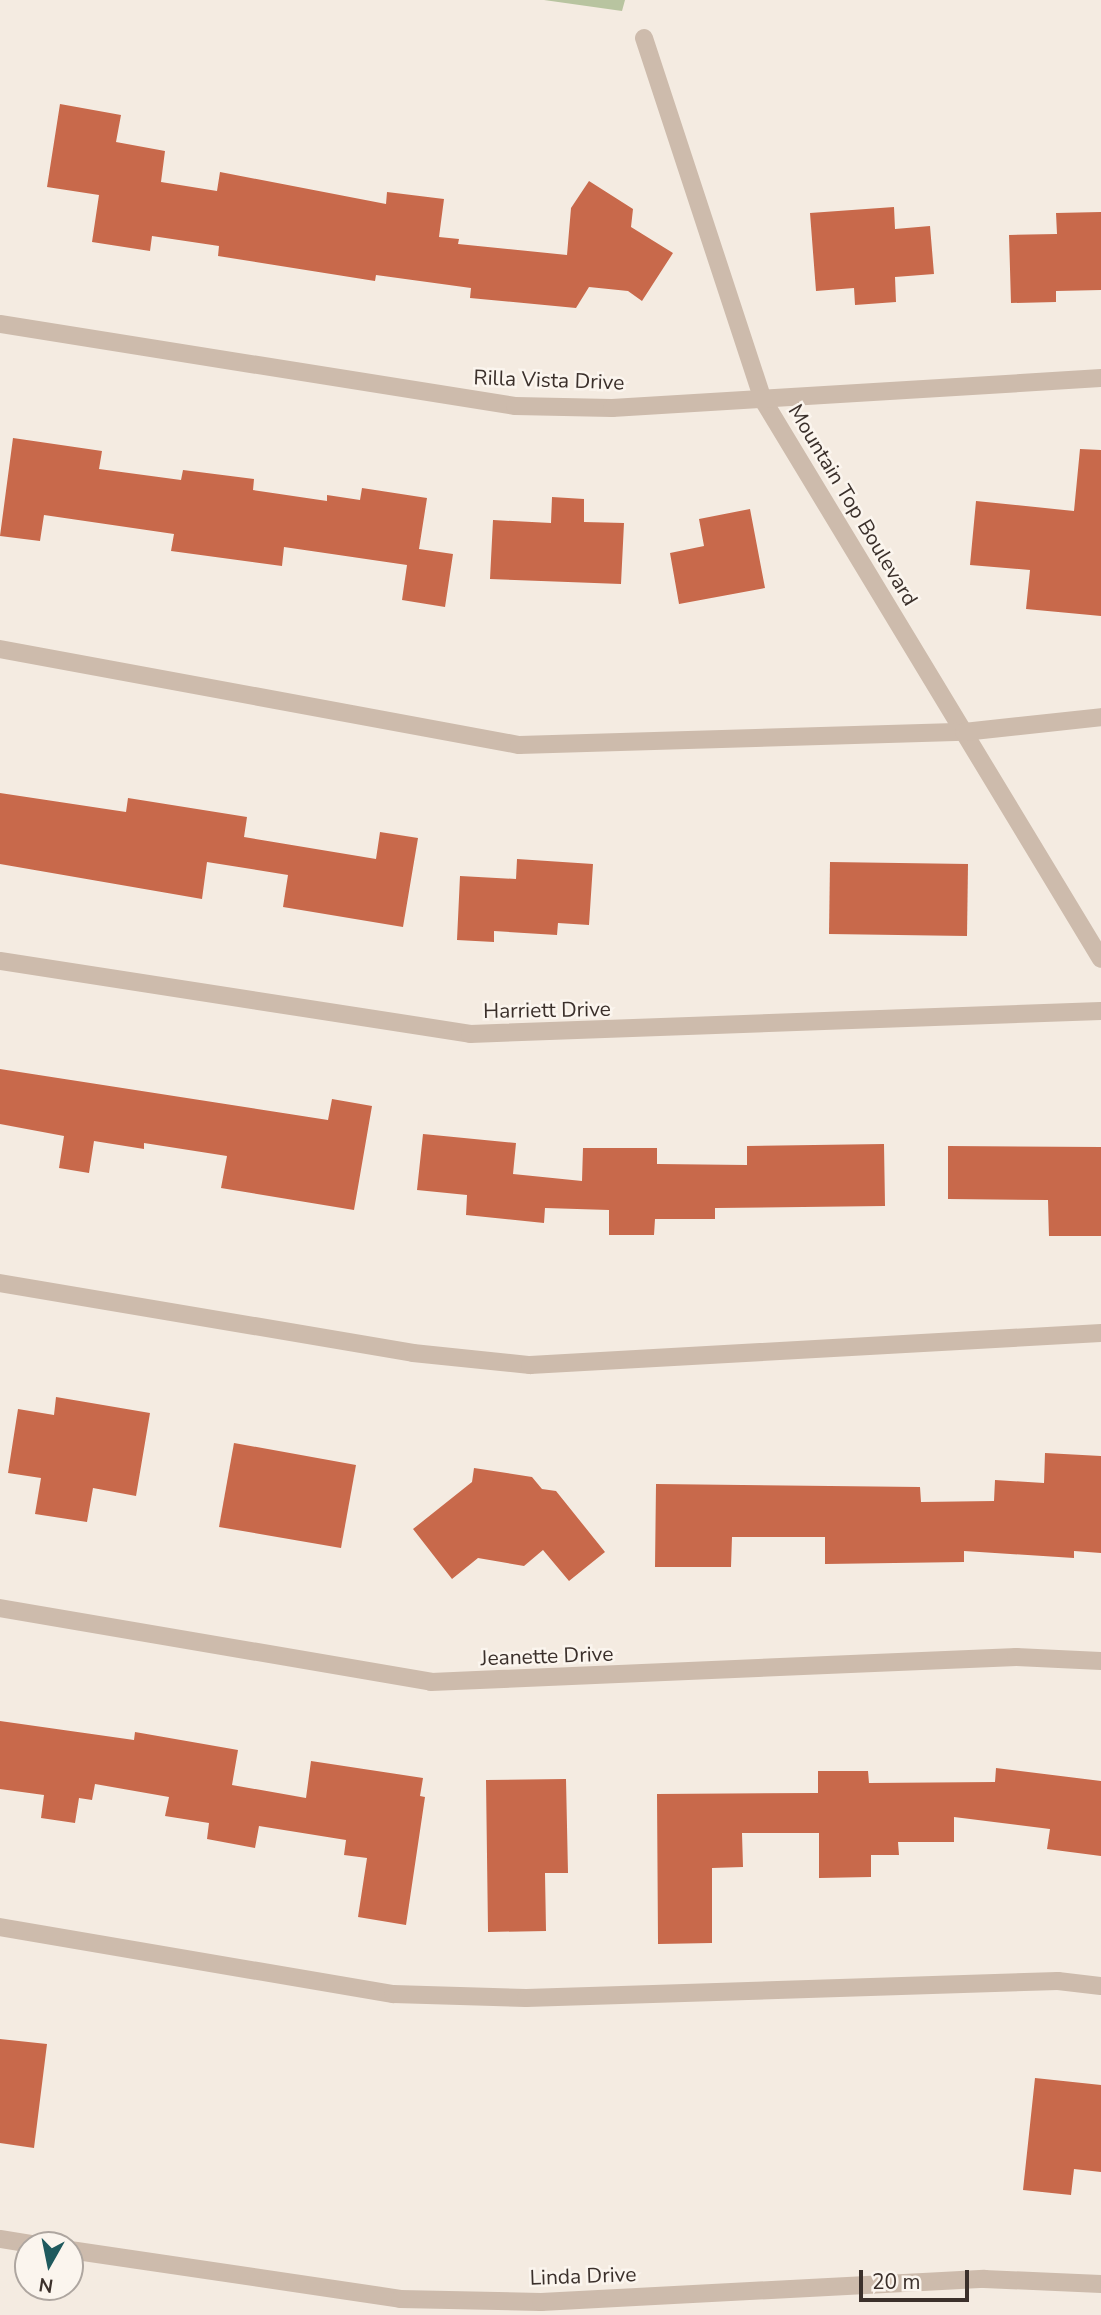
<!DOCTYPE html>
<html>
<head>
<meta charset="utf-8">
<style>
	body { margin:0 }
	#map { position:relative; width:1101px; height:2315px; overflow:hidden; background:#f4ebe1; font-family:"Nunito Sans",sans-serif }
	div>[style] { position:absolute }
	.green>* { inset:0; background:#b8c4a0 }
	.building>* { inset:0; background:#c8694b }
	.minor>* { height:18px; margin:-9px; padding:0 9px; transform-origin:9px; border-radius:9px; background:#cdbbac }
	span { translate:-50% -50%; white-space:nowrap; text-align:center; line-height:1.15; -webkit-text-stroke:5px #fbf5ee; paint-order:stroke }
	.street-label { font-size:21px; color:#3b302b }
	.north { position:absolute; left:14px; top:2231px; width:70px; height:70px; box-sizing:border-box; background:#fbf5ee; border:2px solid #aea6a0; border-radius:50%; rotate:189deg; font-size:19px; font-weight:700; line-height:28px; text-align:center; color:#3b302b }
	.north::after { content:''; display:block; margin:auto; width:24px; height:32px; background:#1f5a5e; clip-path:polygon(50% 0,100% 100%,50% 72%,0 100%) }
	.scale { position:absolute; left:859px; top:2270px; width:110px; height:32px; box-sizing:border-box; border:4px solid #3b302b; border-top:0; padding-left:9px; font-size:21px; line-height:24px; white-space:nowrap; color:#3b302b; -webkit-text-stroke:5px #fbf5ee; paint-order:stroke }
</style>
</head>
<body>
<div id="map">
	<div class="green">
		<i style="clip-path:polygon(544px 0,625px 0,622px 11px)"></i>
	</div>
	<div class="building">
		<i style="clip-path:polygon(60px 104px,121px 115px,116px 142px,165px 151px,161px 182px,217px 191px,220px 172px,386px 204px,387px 192px,444px 199px,439px 237px,459px 239px,458px 244px,567px 255px,571px 208px,589px 181px,633px 209px,631px 227px,673px 253px,642px 301px,628px 291px,589px 287px,576px 308px,470px 298px,471px 288px,376px 275px,375px 281px,218px 256px,219px 246px,152px 236px,150px 251px,92px 242px,99px 195px,47px 187px)"></i>
		<i style="clip-path:polygon(894px 207px,895px 229px,930px 226px,934px 274px,895px 277px,896px 302px,855px 305px,854px 288px,816px 291px,810px 213px)"></i>
		<i style="clip-path:polygon(1101px 212px,1101px 290px,1056px 291px,1056px 302px,1011px 303px,1009px 235px,1057px 234px,1056px 213px)"></i>
		<i style="clip-path:polygon(13px 438px,102px 451px,99px 469px,181px 480px,183px 470px,254px 479px,253px 490px,327px 501px,327px 495px,360px 500px,362px 488px,427px 498px,419px 549px,453px 554px,445px 607px,402px 600px,407px 565px,284px 547px,282px 566px,171px 551px,174px 534px,44px 515px,40px 541px,0 536px)"></i>
		<i style="clip-path:polygon(1080px 449px,1101px 450px,1101px 616px,1026px 609px,1030px 570px,970px 565px,976px 501px,1074px 511px)"></i>
		<i style="clip-path:polygon(552px 497px,584px 499px,584px 522px,624px 523px,621px 584px,490px 579px,493px 520px,551px 523px)"></i>
		<i style="clip-path:polygon(750px 509px,765px 588px,679px 604px,670px 553px,704px 546px,699px 519px)"></i>
		<i style="clip-path:polygon(0 793px,126px 812px,128px 798px,247px 817px,244px 837px,376px 859px,380px 832px,418px 838px,403px 927px,283px 907px,288px 875px,207px 862px,202px 899px,0 864px)"></i>
		<i style="clip-path:polygon(517px 859px,593px 864px,589px 925px,558px 923px,557px 935px,494px 931px,494px 942px,457px 940px,460px 876px,516px 879px)"></i>
		<i style="clip-path:polygon(830px 862px,968px 864px,967px 936px,829px 934px)"></i>
		<i style="clip-path:polygon(0 1069px,328px 1120px,332px 1099px,372px 1106px,354px 1210px,221px 1188px,227px 1156px,144px 1143px,144px 1149px,94px 1141px,89px 1173px,59px 1168px,64px 1136px,0 1124px)"></i>
		<i style="clip-path:polygon(423px 1134px,516px 1143px,513px 1174px,582px 1181px,583px 1148px,657px 1148px,657px 1164px,747px 1165px,747px 1146px,884px 1144px,885px 1206px,715px 1208px,715px 1219px,655px 1219px,654px 1235px,609px 1235px,609px 1210px,545px 1208px,544px 1223px,466px 1215px,467px 1195px,417px 1190px)"></i>
		<i style="clip-path:polygon(948px 1146px,1101px 1147px,1101px 1236px,1049px 1236px,1048px 1200px,948px 1199px)"></i>
		<i style="clip-path:polygon(56px 1397px,150px 1413px,136px 1496px,93px 1488px,87px 1522px,35px 1514px,41px 1478px,8px 1473px,18px 1409px,54px 1415px)"></i>
		<i style="clip-path:polygon(234px 1443px,356px 1465px,341px 1548px,219px 1527px)"></i>
		<i style="clip-path:polygon(1045px 1453px,1101px 1456px,1101px 1553px,1074px 1551px,1074px 1558px,964px 1551px,964px 1562px,825px 1564px,825px 1537px,732px 1537px,731px 1567px,655px 1567px,656px 1484px,920px 1487px,921px 1502px,994px 1501px,995px 1480px,1044px 1483px)"></i>
		<i style="clip-path:polygon(474px 1468px,532px 1477px,542px 1489px,556px 1491px,605px 1552px,569px 1581px,543px 1550px,524px 1566px,478px 1558px,452px 1579px,413px 1529px,472px 1482px)"></i>
		<i style="clip-path:polygon(0 1721px,134px 1740px,135px 1732px,238px 1750px,232px 1785px,306px 1798px,311px 1761px,423px 1778px,420px 1796px,425px 1797px,406px 1925px,358px 1917px,367px 1858px,344px 1855px,346px 1840px,259px 1826px,255px 1848px,207px 1839px,209px 1823px,165px 1816px,169px 1797px,95px 1784px,92px 1800px,79px 1798px,75px 1823px,41px 1818px,44px 1795px,0 1789px)"></i>
		<i style="clip-path:polygon(996px 1768px,1101px 1781px,1101px 1856px,1047px 1849px,1050px 1829px,954px 1817px,954px 1842px,898px 1842px,899px 1855px,871px 1855px,871px 1877px,819px 1878px,819px 1833px,742px 1833px,743px 1867px,712px 1868px,712px 1943px,658px 1944px,657px 1794px,818px 1793px,818px 1771px,868px 1771px,869px 1783px,995px 1782px)"></i>
		<i style="clip-path:polygon(566px 1779px,568px 1873px,545px 1873px,546px 1931px,488px 1932px,486px 1780px)"></i>
		<i style="clip-path:polygon(0 2039px,47px 2044px,34px 2148px,0 2143px)"></i>
		<i style="clip-path:polygon(1035px 2078px,1101px 2085px,1101px 2172px,1074px 2169px,1071px 2195px,1023px 2190px)"></i>
	</div>
	<div class="minor">
		<i style="left:644px;top:38px;width:381px;rotate:71.8deg"></i>
		<i style="left:763px;top:400px;width:653px;rotate:58.84deg"></i>
		<i style="left:0;top:324px;width:521px;rotate:9.05deg"></i>
		<i style="left:515px;top:406px;width:97px;rotate:1.2deg"></i>
		<i style="left:612px;top:408px;width:490px;rotate:-3.5deg"></i>
		<i style="left:0;top:649px;width:528px;rotate:10.48deg"></i>
		<i style="left:519px;top:745px;width:445px;rotate:-1.7deg"></i>
		<i style="left:964px;top:732px;width:138px;rotate:-6.2deg"></i>
		<i style="left:0;top:961px;width:476px;rotate:8.8deg"></i>
		<i style="left:470px;top:1034px;width:631px;rotate:-2.09deg"></i>
		<i style="left:0;top:1283px;width:419px;rotate:9.6deg"></i>
		<i style="left:413px;top:1353px;width:118px;rotate:5.9deg"></i>
		<i style="left:530px;top:1365px;width:572px;rotate:-3.21deg"></i>
		<i style="left:0;top:1608px;width:437px;rotate:9.7deg"></i>
		<i style="left:431px;top:1682px;width:586px;rotate:-2.45deg"></i>
		<i style="left:1016px;top:1657px;width:85px;rotate:2.7deg"></i>
		<i style="left:0;top:1927px;width:399px;rotate:9.7deg"></i>
		<i style="left:393px;top:1994px;width:133px;rotate:1.7deg"></i>
		<i style="left:526px;top:1998px;width:532px;rotate:-1.83deg"></i>
		<i style="left:1058px;top:1981px;width:43px;rotate:6.6deg"></i>
		<i style="left:0;top:2239px;width:39px;rotate:9deg"></i>
		<i style="left:70px;top:2250px;width:334px;rotate:8.4deg"></i>
		<i style="left:400px;top:2299px;width:141px;rotate:1.2deg"></i>
		<i style="left:541px;top:2302px;width:444px;rotate:-3deg"></i>
		<i style="left:984px;top:2279px;width:117px;rotate:2.4deg"></i>
	</div>
	<div class="street-label">
		<span style="left:549px;top:380px;rotate:2deg">Rilla Vista Drive</span>
		<span style="left:853px;top:505px;rotate:59deg">Mountain Top Boulevard</span>
		<span style="left:547px;top:1010px;rotate:-1deg">Harriett Drive</span>
		<span style="left:547px;top:1656px;rotate:-2deg">Jeanette Drive</span>
		<span style="left:583px;top:2276px;rotate:-2deg">Linda Drive</span>
	</div>
	<div class="north">N</div>
	<div class="scale">20 m</div>
</div>
</body>
</html>
